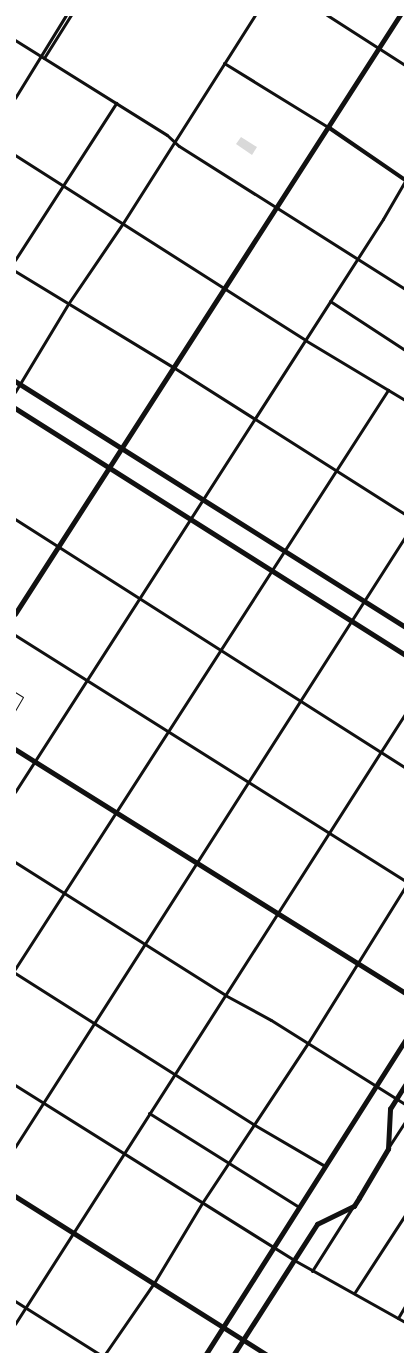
<!DOCTYPE html>
<html>
<head>
<meta charset="utf-8">
<style>
	body { margin:0 }
	#map { position:relative; width:420px; height:1369px; overflow:hidden; background:#fff; font-family:"Public Sans",sans-serif }
	div>[style] { position:absolute }
	.water>* { inset:0; background:#d9d9d9 }
	.service>* { height:1px; margin:-0.5px; padding:0 0.5px; transform-origin:0.5px; border-radius:0.5px; background:#111 }
	.minor>* { height:3px; margin:-1.5px; padding:0 1.5px; transform-origin:1.5px; border-radius:1.5px; background:#111 }
	.tertiary>* { height:4px; margin:-2px; padding:0 2px; transform-origin:2px; border-radius:2px; background:#111 }
	.secondary>* { height:4.5px; margin:-2.25px; padding:0 2.25px; transform-origin:2.25px; border-radius:2.25px; background:#111 }
	span { translate:-50% -50%; white-space:nowrap; text-align:center; line-height:1.15; -webkit-text-stroke:4px #fff; paint-order:stroke }
	.frame { position:absolute; inset:0; border:16px solid #fff; pointer-events:none }
</style>
</head>
<body>
<div id="map">
	<div class="water">
		<i style="clip-path:polygon(241px 137px,257px 147px,252px 155px,236px 144px)"></i>
	</div>
	<div class="service">
		<i style="left:15px;top:692px;width:9px;rotate:32deg"></i>
		<i style="left:23px;top:697px;width:16px;rotate:120deg"></i>
	</div>
	<div class="minor">
		<i style="left:327px;top:15px;width:93px;rotate:32.7deg"></i>
		<i style="left:15px;top:40px;width:179px;rotate:32deg"></i>
		<i style="left:167px;top:135px;width:16px;rotate:43deg"></i>
		<i style="left:179px;top:146px;width:267px;rotate:32.3deg"></i>
		<i style="left:44px;top:58px;width:51px;rotate:-57.9deg"></i>
		<i style="left:224px;top:63px;width:122px;rotate:31.6deg"></i>
		<i style="left:15px;top:98px;width:97px;rotate:-58.4deg"></i>
		<i style="left:15px;top:155px;width:344px;rotate:32.5deg"></i>
		<i style="left:305px;top:340px;width:117px;rotate:31deg"></i>
		<i style="left:15px;top:260px;width:187px;rotate:-57.2deg"></i>
		<i style="left:15px;top:271px;width:185px;rotate:31.3deg"></i>
		<i style="left:173px;top:367px;width:275px;rotate:32.4deg"></i>
		<i style="left:330px;top:301px;width:90px;rotate:33.2deg"></i>
		<i style="left:15px;top:392px;width:103px;rotate:-58.9deg"></i>
		<i style="left:68px;top:304px;width:98px;rotate:-55.8deg"></i>
		<i style="left:123px;top:223px;width:246px;rotate:-57.6deg"></i>
		<i style="left:15px;top:519px;width:462px;rotate:32.5deg"></i>
		<i style="left:15px;top:635px;width:461px;rotate:32.2deg"></i>
		<i style="left:15px;top:792px;width:681px;rotate:-57.29deg"></i>
		<i style="left:383px;top:219px;width:44px;rotate:-59.9deg"></i>
		<i style="left:15px;top:862px;width:249px;rotate:32.3deg"></i>
		<i style="left:225px;top:995px;width:52px;rotate:28.5deg"></i>
		<i style="left:271px;top:1020px;width:158px;rotate:32.1deg"></i>
		<i style="left:15px;top:969px;width:689px;rotate:-57.21deg"></i>
		<i style="left:15px;top:973px;width:282px;rotate:32.4deg"></i>
		<i style="left:253px;top:1124px;width:83px;rotate:30.3deg"></i>
		<i style="left:15px;top:1085px;width:329px;rotate:32.1deg"></i>
		<i style="left:294px;top:1260px;width:127px;rotate:29.2deg"></i>
		<i style="left:149px;top:1113px;width:177px;rotate:32.1deg"></i>
		<i style="left:15px;top:1147px;width:724px;rotate:-57.41deg"></i>
		<i style="left:388px;top:1148px;width:31px;rotate:-57deg"></i>
		<i style="left:312px;top:1271px;width:75px;rotate:-57.6deg"></i>
		<i style="left:355px;top:1292px;width:92px;rotate:-57deg"></i>
		<i style="left:15px;top:1301px;width:99px;rotate:32.2deg"></i>
		<i style="left:398px;top:1318px;width:14px;rotate:-60deg"></i>
		<i style="left:15px;top:1324px;width:724px;rotate:-57.41deg"></i>
		<i style="left:105px;top:1354px;width:86px;rotate:-55.4deg"></i>
		<i style="left:154px;top:1283px;width:93px;rotate:-59deg"></i>
		<i style="left:202px;top:1203px;width:192px;rotate:-56.5deg"></i>
		<i style="left:308px;top:1043px;width:184px;rotate:-58.1deg"></i>
	</div>
	<div class="tertiary">
		<i style="left:328px;top:127px;width:93px;rotate:34.5deg"></i>
	</div>
	<div class="secondary">
		<i style="left:15px;top:381px;width:461px;rotate:32.2deg"></i>
		<i style="left:15px;top:408px;width:462px;rotate:32.3deg"></i>
		<i style="left:15px;top:614px;width:712px;rotate:-57.27deg"></i>
		<i style="left:15px;top:749px;width:460px;rotate:32deg"></i>
		<i style="left:15px;top:1196px;width:297px;rotate:32.2deg"></i>
		<i style="left:206px;top:1354px;width:371px;rotate:-57.6deg"></i>
		<i style="left:234px;top:1354px;width:154px;rotate:-57.4deg"></i>
		<i style="left:317px;top:1224px;width:41px;rotate:-25.9deg"></i>
		<i style="left:354px;top:1206px;width:9px;rotate:-58deg"></i>
		<i style="left:359px;top:1198px;width:57px;rotate:-59.4deg"></i>
		<i style="left:388px;top:1149px;width:40px;rotate:-87.1deg"></i>
		<i style="left:390px;top:1109px;width:28px;rotate:-58deg"></i>
	</div>
	<div class="frame"></div>
</div>
</body>
</html>
